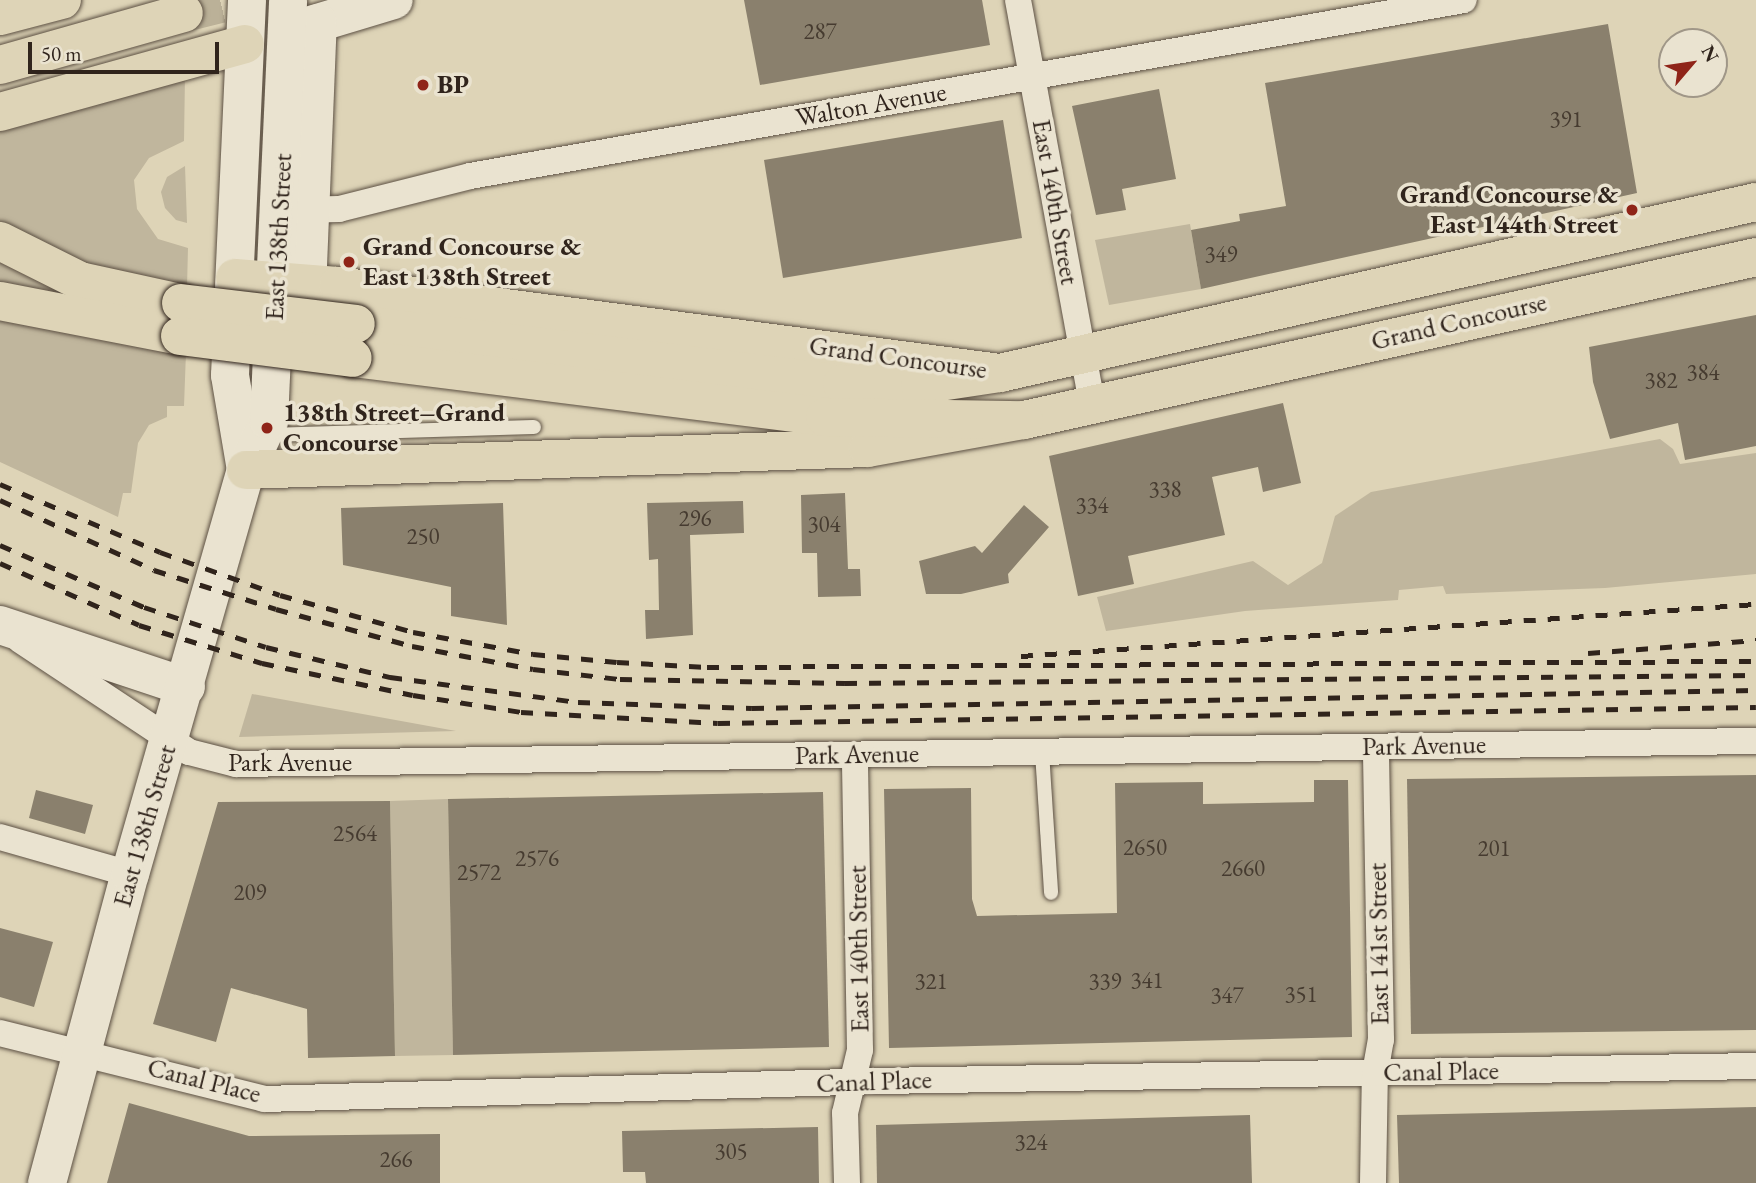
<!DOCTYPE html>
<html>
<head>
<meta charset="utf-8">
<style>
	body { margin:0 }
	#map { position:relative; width:1756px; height:1183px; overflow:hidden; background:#ded4b7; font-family:"EB Garamond",serif }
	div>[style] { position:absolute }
	.green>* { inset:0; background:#c0b69d }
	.building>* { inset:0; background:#8a806d }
	.motorway-tunnel>* { height:38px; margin-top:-19px; transform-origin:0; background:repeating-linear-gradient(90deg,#bbb198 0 38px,transparent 0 57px) }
	.roads { filter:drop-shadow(0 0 2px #5c5043) drop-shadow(0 0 2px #5c5043) }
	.service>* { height:14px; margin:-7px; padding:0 7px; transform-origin:7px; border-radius:7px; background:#eae3d0 }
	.minor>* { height:26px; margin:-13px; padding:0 13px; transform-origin:13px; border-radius:13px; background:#eae3d0 }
	.secondary>* { height:38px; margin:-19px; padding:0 19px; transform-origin:19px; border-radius:19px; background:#eae3d0 }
	.primary>* { height:38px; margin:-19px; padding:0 19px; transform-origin:19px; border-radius:19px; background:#ded4b7 }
	.motorway>* { height:38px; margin:-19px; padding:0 19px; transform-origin:19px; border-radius:19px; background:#ded4b7 }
	.rail>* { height:5px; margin-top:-2.5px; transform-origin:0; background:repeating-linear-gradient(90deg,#30241c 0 12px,transparent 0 24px) }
	.bridges { filter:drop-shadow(0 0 2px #30241c) drop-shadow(0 0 2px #30241c) }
	.motorway-bridge>* { height:38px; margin:-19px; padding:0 19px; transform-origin:19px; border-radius:19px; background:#ded4b7 }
	.dots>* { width:19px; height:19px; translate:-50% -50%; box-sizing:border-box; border:4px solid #eae3d0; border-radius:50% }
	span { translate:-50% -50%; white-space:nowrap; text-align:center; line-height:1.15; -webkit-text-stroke:7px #eae3d0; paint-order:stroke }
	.number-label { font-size:23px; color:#463b30 }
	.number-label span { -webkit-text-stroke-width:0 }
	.poi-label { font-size:26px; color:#30241c; font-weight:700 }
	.left { translate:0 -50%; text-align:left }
	.right { translate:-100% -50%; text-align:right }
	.street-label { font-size:26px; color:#30241c }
	.north { position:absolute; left:1658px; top:28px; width:70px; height:70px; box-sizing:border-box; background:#eae3d0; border:2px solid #a09788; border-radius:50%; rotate:61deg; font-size:19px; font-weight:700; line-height:28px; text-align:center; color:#30241c }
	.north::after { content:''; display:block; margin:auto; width:24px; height:32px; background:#8f2418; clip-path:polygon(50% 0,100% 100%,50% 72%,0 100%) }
	.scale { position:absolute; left:28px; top:42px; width:191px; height:32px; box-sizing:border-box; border:4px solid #30241c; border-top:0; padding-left:9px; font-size:21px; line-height:24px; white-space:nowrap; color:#30241c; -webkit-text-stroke:5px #eae3d0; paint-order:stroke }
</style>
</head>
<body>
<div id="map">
	<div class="green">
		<i style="clip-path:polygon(185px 76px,184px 141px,149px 158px,134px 180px,137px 209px,158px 239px,188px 248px,187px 287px,72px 263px,0 221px,0 128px)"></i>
		<i style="clip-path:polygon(185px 166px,187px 223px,176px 220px,165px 208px,161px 192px,167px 177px)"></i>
		<i style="clip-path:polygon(1190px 224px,1201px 289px,1109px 305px,1095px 240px)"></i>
		<i style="clip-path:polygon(0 262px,82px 303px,0 282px)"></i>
		<i style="clip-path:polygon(0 314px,186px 352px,184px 406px,167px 406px,167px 417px,149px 425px,138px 443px,131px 493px,123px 493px,118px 517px,0 462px)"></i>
		<i style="clip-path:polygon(1660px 439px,1673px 449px,1680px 464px,1756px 453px,1756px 574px,1605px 588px,1446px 594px,1443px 586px,1399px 590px,1398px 600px,1245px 611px,1106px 631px,1097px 597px,1253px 561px,1288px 585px,1322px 563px,1335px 516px,1371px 492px)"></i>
		<i style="clip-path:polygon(252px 694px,456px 731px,239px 737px)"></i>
		<i style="clip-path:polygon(448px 799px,453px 1055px,395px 1056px,390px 801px)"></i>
	</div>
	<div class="building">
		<i style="clip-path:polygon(744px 0,982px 0,990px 45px,760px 85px)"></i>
		<i style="clip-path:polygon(1608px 24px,1637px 193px,1201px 289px,1191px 230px,1240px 221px,1239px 214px,1286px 206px,1265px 83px)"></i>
		<i style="clip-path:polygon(1159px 89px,1176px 179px,1122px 189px,1126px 210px,1096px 215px,1072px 106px)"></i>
		<i style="clip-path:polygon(1003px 120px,1022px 238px,783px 278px,764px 160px)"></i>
		<i style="clip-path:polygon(1756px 315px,1756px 446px,1685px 460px,1678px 423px,1610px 439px,1593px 382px,1589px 347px)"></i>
		<i style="clip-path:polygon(1283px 403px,1301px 483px,1263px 492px,1258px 467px,1212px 477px,1225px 535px,1128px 556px,1134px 584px,1078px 596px,1049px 456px)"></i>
		<i style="clip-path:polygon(845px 493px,848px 569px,860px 569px,861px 596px,818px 597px,817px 553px,802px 553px,801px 495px)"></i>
		<i style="clip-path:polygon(743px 501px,744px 533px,690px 535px,693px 635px,646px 639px,645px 610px,659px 610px,658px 559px,649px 560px,647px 503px)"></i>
		<i style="clip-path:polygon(503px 503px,507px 625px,451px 616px,451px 587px,343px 565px,341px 508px)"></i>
		<i style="clip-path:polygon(1024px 505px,1049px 527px,1008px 574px,1009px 583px,961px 594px,926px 594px,919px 561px,975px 546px,982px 553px)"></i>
		<i style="clip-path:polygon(1756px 775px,1756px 1030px,1411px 1034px,1407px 779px)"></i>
		<i style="clip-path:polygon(1314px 780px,1348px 780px,1352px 1037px,889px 1048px,884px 789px,971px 788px,972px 899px,977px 916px,1117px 913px,1115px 783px,1203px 782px,1203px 804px,1314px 802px)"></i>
		<i style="clip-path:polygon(36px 790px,93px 805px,85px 834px,29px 818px)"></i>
		<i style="clip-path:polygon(823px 792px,829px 1047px,453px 1055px,448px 799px)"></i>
		<i style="clip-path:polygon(390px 801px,395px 1056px,308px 1058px,307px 1009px,231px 988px,216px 1042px,153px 1024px,218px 802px)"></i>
		<i style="clip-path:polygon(0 928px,53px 942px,34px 1007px,0 997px)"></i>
		<i style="clip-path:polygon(129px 1103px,249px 1136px,440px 1134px,440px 1183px,107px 1183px)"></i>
		<i style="clip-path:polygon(1756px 1107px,1756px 1183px,1399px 1183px,1397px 1115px)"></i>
		<i style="clip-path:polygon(1250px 1115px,1252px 1183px,877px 1183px,876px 1125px)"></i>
		<i style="clip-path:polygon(818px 1127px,819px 1183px,646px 1183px,645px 1172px,623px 1172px,622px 1131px)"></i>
	</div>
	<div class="motorway-tunnel">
		<i style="left:184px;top:13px;width:55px;rotate:-13.8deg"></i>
	</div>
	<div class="roads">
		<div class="service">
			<i style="left:267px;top:435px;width:267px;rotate:-1.7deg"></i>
			<i style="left:1042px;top:752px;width:141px;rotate:86.3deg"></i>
		</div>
		<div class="minor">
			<i style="left:1018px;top:0;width:411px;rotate:79.6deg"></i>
			<i style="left:296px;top:210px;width:43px;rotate:-1.3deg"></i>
			<i style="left:339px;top:209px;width:135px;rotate:-14.1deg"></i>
			<i style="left:470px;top:176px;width:1009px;rotate:-10.04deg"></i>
			<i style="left:20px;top:640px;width:203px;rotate:33.5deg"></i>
			<i style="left:189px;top:752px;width:49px;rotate:14.3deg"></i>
			<i style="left:236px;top:764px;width:1520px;rotate:-0.87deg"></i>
			<i style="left:0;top:837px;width:135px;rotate:15.9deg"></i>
			<i style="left:0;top:1033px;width:272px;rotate:14deg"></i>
			<i style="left:264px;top:1099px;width:616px;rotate:-1.67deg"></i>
			<i style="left:880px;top:1081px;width:876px;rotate:-0.98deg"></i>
			<i style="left:847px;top:1183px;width:70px;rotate:-91.6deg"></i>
			<i style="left:845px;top:1113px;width:65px;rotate:-76.6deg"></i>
			<i style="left:860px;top:1050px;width:294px;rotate:-91deg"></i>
			<i style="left:1373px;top:1183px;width:110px;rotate:-89deg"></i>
			<i style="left:1375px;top:1073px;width:34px;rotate:-80deg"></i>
			<i style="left:1381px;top:1040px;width:293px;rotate:-91deg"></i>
		</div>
		<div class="secondary">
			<i style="left:294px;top:30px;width:104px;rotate:-16.7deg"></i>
			<i style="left:306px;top:316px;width:293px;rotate:-87.7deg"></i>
			<i style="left:246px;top:470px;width:96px;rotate:-99.6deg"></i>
			<i style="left:230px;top:375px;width:375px;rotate:-87.4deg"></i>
			<i style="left:0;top:625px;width:196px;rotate:18.4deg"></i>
			<i style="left:47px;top:1183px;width:320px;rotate:-75deg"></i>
			<i style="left:130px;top:874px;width:420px;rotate:-74deg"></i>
			<i style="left:246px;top:470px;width:54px;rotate:-64.9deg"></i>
			<i style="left:269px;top:421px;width:421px;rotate:-87.4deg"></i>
		</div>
		<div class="primary">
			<i style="left:235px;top:278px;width:103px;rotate:4.4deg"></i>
			<i style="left:338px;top:286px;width:668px;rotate:7.49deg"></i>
			<i style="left:1000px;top:373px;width:775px;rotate:-12.75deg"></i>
			<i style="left:246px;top:470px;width:622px;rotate:-2.03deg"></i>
			<i style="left:868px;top:448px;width:158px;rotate:-10.2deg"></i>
			<i style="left:1024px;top:420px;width:750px;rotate:-12.55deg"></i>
		</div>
		<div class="motorway">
			<i style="left:0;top:16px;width:64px;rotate:-14.5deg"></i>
			<i style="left:0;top:65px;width:191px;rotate:-15.8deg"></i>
			<i style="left:0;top:112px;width:254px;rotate:-15.5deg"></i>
			<i style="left:0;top:241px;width:89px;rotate:26.6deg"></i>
			<i style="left:80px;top:281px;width:103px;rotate:12.3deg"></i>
			<i style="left:0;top:301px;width:183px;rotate:11deg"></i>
			<i style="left:356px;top:324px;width:490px;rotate:7deg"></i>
			<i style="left:842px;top:384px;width:78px;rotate:0.7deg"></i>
			<i style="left:920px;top:385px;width:81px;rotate:-8.5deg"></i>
			<i style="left:353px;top:358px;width:476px;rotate:7.1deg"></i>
			<i style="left:825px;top:417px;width:199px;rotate:0.9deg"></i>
		</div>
	</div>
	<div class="rail">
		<i style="left:0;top:484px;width:174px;rotate:23deg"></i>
		<i style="left:160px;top:552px;width:127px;rotate:19.7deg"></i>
		<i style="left:280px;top:595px;width:138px;rotate:15.5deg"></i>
		<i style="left:413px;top:632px;width:122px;rotate:10.4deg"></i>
		<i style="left:533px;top:654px;width:84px;rotate:5.4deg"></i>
		<i style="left:617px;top:662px;width:90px;rotate:3.2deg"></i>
		<i style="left:707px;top:667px;width:1049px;rotate:-0.33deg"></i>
		<i style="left:0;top:500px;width:169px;rotate:24.4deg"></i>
		<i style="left:154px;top:570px;width:128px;rotate:17.7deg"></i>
		<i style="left:276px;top:609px;width:141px;rotate:15.2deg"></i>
		<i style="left:412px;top:646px;width:123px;rotate:10.8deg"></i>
		<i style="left:533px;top:669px;width:88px;rotate:6.6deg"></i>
		<i style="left:620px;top:679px;width:225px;rotate:1deg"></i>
		<i style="left:845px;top:683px;width:911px;rotate:-0.5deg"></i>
		<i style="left:0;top:545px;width:157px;rotate:23.3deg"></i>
		<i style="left:144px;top:607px;width:128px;rotate:18.2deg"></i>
		<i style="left:266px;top:647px;width:128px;rotate:13.6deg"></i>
		<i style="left:390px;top:677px;width:190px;rotate:7.6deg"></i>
		<i style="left:578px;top:702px;width:174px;rotate:2deg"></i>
		<i style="left:752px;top:708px;width:1004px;rotate:-1.03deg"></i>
		<i style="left:0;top:563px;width:152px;rotate:24deg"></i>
		<i style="left:139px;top:625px;width:129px;rotate:17.2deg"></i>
		<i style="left:262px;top:663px;width:154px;rotate:12deg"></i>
		<i style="left:413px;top:695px;width:109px;rotate:8.9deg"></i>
		<i style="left:521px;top:712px;width:197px;rotate:3.2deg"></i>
		<i style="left:718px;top:723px;width:1038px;rotate:-0.88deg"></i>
		<i style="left:1588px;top:653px;width:169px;rotate:-4.4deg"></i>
		<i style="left:1021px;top:656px;width:737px;rotate:-4.05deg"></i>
	</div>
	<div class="bridges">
		<div class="motorway-bridge">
			<i style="left:181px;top:303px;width:176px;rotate:6.8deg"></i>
			<i style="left:180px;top:336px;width:174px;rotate:7.2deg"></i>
		</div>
	</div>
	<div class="dots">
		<i style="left:423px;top:85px;background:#8f2418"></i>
		<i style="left:1632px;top:210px;background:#8f2418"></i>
		<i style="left:349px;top:262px;background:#8f2418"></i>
		<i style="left:267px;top:428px;background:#8f2418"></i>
	</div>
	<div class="number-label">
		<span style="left:820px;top:31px">287</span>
		<span style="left:1566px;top:119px">391</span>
		<span style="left:1221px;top:254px">349</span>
		<span style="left:1703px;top:372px">384</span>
		<span style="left:1661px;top:380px">382</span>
		<span style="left:1165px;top:489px">338</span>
		<span style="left:1092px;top:505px">334</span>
		<span style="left:695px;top:518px">296</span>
		<span style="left:824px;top:524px">304</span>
		<span style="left:423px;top:536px">250</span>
		<span style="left:355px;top:833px">2564</span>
		<span style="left:1145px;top:847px">2650</span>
		<span style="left:1494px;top:848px">201</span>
		<span style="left:537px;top:858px">2576</span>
		<span style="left:1243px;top:868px">2660</span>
		<span style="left:479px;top:872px">2572</span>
		<span style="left:250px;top:892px">209</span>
		<span style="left:1147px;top:980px">341</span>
		<span style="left:931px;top:981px">321</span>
		<span style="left:1105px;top:981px">339</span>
		<span style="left:1301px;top:994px">351</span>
		<span style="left:1227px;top:995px">347</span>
		<span style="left:1031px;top:1142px">324</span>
		<span style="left:731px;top:1151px">305</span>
		<span style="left:396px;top:1159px">266</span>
	</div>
	<div class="poi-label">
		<span class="left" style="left:437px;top:85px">BP</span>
		<span class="right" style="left:1618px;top:210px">Grand Concourse &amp;<br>East 144th Street</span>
		<span class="left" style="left:363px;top:262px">Grand Concourse &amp;<br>East 138th Street</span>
		<span class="left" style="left:283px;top:428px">138th Street–Grand<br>Concourse</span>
	</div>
	<div class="street-label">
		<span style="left:871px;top:105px;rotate:-10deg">Walton Avenue</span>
		<span style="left:1055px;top:202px;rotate:80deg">East 140th Street</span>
		<span style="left:279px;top:237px;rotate:-87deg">East 138th Street</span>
		<span style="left:1459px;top:322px;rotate:-13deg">Grand Concourse</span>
		<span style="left:898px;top:358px;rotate:8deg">Grand Concourse</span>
		<span style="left:1424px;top:746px;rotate:-1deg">Park Avenue</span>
		<span style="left:857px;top:755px;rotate:-1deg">Park Avenue</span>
		<span style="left:290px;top:763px">Park Avenue</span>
		<span style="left:145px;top:826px;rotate:-74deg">East 138th Street</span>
		<span style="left:1379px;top:944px;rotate:-91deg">East 141st Street</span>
		<span style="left:859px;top:949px;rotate:-91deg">East 140th Street</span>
		<span style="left:1441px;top:1072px;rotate:-1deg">Canal Place</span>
		<span style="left:204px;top:1081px;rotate:14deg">Canal Place</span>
		<span style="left:874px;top:1082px;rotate:-2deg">Canal Place</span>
	</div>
	<div class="north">N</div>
	<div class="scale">50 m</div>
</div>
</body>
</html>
